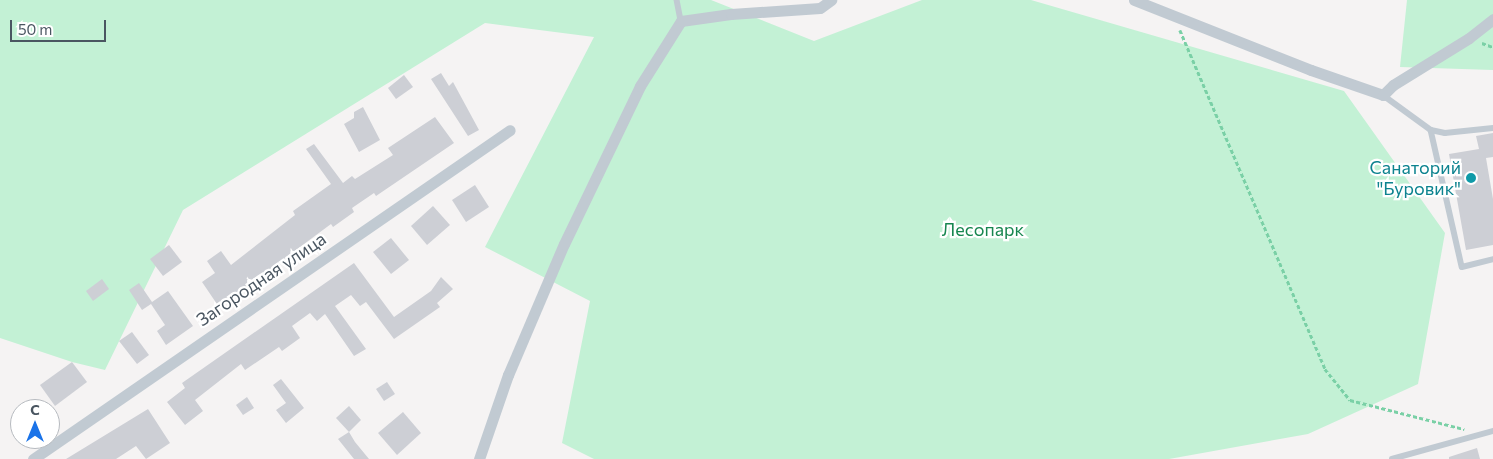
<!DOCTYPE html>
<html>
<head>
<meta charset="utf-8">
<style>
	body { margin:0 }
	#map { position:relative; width:1493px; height:459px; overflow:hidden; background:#f5f3f3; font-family:Commissioner,sans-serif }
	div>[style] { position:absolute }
	.green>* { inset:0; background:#c3f1d5 }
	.building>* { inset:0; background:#cdcfd5 }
	.path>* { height:2.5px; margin-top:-1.25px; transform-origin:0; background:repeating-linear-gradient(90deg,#7ad0a6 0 4px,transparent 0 6.5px) }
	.service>* { height:5.5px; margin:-2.75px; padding:0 2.75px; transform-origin:2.75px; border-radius:2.75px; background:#c1cad2 }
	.minor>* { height:11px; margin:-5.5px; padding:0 5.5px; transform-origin:5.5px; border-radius:5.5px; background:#c1cad2 }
	.dots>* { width:14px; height:14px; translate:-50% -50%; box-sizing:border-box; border:2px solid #fff; border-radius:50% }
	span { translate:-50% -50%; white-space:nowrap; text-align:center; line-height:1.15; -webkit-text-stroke:4.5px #fff; paint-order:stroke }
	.culture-label { font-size:18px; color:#0d838f }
	.right { translate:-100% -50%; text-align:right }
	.park-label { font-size:18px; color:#17864f }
	.street-label { font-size:18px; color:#4a5661 }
	.north { position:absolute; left:10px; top:399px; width:50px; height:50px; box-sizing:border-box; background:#fff; border:1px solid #b7bbc0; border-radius:50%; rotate:0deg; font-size:14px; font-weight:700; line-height:20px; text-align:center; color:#4a5661 }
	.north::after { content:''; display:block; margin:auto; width:18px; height:22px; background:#1a73e8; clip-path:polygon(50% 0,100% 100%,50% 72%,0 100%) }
	.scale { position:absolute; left:10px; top:20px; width:96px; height:22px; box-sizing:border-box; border:2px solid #4a5661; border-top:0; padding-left:6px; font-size:15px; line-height:18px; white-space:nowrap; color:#4a5661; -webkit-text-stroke:4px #fff; paint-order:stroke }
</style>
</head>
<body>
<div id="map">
	<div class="green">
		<i style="clip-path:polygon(0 0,711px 0,814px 41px,922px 0,1031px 0,1344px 91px,1445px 233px,1418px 384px,1308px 434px,1169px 459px,594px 459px,562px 443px,590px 301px,485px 247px,594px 37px,485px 23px,183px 210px,105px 370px,72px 362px,0 338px)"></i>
		<i style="clip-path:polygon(1407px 0,1493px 0,1493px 70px,1400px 67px)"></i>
	</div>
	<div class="building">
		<i style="clip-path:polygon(441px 73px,449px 86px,453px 82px,479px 130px,468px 136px,431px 79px)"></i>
		<i style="clip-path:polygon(404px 75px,413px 87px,396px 99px,388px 88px)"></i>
		<i style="clip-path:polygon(363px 107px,380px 140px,359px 152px,344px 124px,354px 118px,354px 112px)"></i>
		<i style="clip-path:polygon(435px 117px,454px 143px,376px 196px,374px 193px,352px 208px,354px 212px,333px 227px,331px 224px,219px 307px,202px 282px,215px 273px,207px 261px,221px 251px,231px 265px,295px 215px,293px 211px,331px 184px,306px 149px,314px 144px,343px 183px,352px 176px,355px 179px,393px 155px,388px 148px)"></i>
		<i style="clip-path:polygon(1493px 133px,1493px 157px,1486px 158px,1493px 199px,1493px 245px,1466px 250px,1449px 154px,1479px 149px,1476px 136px)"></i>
		<i style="clip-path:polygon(475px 185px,489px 207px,466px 222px,452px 200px)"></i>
		<i style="clip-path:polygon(433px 206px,450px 225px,427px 245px,411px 226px)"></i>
		<i style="clip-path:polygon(391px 238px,409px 260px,391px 274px,373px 252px)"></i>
		<i style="clip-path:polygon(169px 245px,182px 262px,163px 276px,150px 259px)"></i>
		<i style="clip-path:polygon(354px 263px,394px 317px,431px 291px,441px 277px,453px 289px,437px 303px,440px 307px,394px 339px,366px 302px,360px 306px,351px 295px,335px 306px,366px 349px,354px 356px,325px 314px,317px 321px,310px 313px,292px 326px,300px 338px,282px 351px,279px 347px,245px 370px,241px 364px,195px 400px,203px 411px,185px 425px,167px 402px,185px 388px,182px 383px)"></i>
		<i style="clip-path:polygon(102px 279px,109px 289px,93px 301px,86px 291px)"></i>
		<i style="clip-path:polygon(139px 283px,152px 302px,168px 291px,193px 326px,166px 345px,157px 331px,165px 325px,151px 304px,142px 310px,129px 290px)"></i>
		<i style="clip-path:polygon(132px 332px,149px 355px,137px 364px,119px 341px)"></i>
		<i style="clip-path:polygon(72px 362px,87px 382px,55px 406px,40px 385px)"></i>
		<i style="clip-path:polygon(281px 379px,304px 408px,286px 423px,276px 410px,286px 403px,273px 385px)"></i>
		<i style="clip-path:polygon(387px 382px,395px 394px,384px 401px,376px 389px)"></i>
		<i style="clip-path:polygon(247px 397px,254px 408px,243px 415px,236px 405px)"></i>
		<i style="clip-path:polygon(349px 406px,361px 420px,349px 432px,336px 418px)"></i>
		<i style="clip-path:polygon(148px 409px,170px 443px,146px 459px,136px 446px,116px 459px,66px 459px)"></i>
		<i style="clip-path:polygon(403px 412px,421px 433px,397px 455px,378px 433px)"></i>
		<i style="clip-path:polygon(349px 432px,355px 442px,369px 459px,354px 459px,338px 439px)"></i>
		<i style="clip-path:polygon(1477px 448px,1480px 459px,1449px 459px,1449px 457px)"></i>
	</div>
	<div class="path">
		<i style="left:1180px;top:30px;width:369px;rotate:66.8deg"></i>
		<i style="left:1325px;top:369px;width:40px;rotate:51deg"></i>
		<i style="left:1350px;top:400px;width:118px;rotate:14.3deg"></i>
		<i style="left:1482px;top:43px;width:12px;rotate:20deg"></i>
	</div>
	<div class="service">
		<i style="left:677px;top:0;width:21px;rotate:79deg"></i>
		<i style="left:1383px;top:95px;width:59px;rotate:36.1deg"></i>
		<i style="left:1431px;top:130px;width:140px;rotate:77.2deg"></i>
		<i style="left:1462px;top:267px;width:32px;rotate:-14deg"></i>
		<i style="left:1431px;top:130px;width:14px;rotate:12deg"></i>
		<i style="left:1445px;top:133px;width:48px;rotate:-5.9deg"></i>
		<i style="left:1392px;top:459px;width:105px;rotate:-15.5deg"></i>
	</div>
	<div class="minor">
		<i style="left:1134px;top:0;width:190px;rotate:21.6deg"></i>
		<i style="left:1311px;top:70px;width:76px;rotate:19.1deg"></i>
		<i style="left:1383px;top:95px;width:14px;rotate:-45deg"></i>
		<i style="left:1393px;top:85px;width:89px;rotate:-31.7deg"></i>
		<i style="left:1469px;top:38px;width:31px;rotate:-38deg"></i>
		<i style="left:33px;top:459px;width:579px;rotate:-34.6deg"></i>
		<i style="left:479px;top:459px;width:89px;rotate:-71deg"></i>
		<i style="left:508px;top:375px;width:142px;rotate:-66.9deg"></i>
		<i style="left:564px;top:244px;width:175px;rotate:-64.3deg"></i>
		<i style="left:640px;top:86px;width:77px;rotate:-57.8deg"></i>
		<i style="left:681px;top:21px;width:50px;rotate:-8deg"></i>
		<i style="left:731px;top:14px;width:89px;rotate:-3.9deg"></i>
		<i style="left:820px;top:8px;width:14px;rotate:-36deg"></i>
	</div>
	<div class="dots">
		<i style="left:1471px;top:178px;background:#0f9aa8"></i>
	</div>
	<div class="culture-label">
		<span class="right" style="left:1461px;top:178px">Санаторий<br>"Буровик"</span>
	</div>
	<div class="park-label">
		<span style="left:983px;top:229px">Лесопарк</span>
	</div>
	<div class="street-label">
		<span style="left:261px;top:279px;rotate:-34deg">Загородная улица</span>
	</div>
	<div class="north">С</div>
	<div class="scale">50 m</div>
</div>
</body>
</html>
